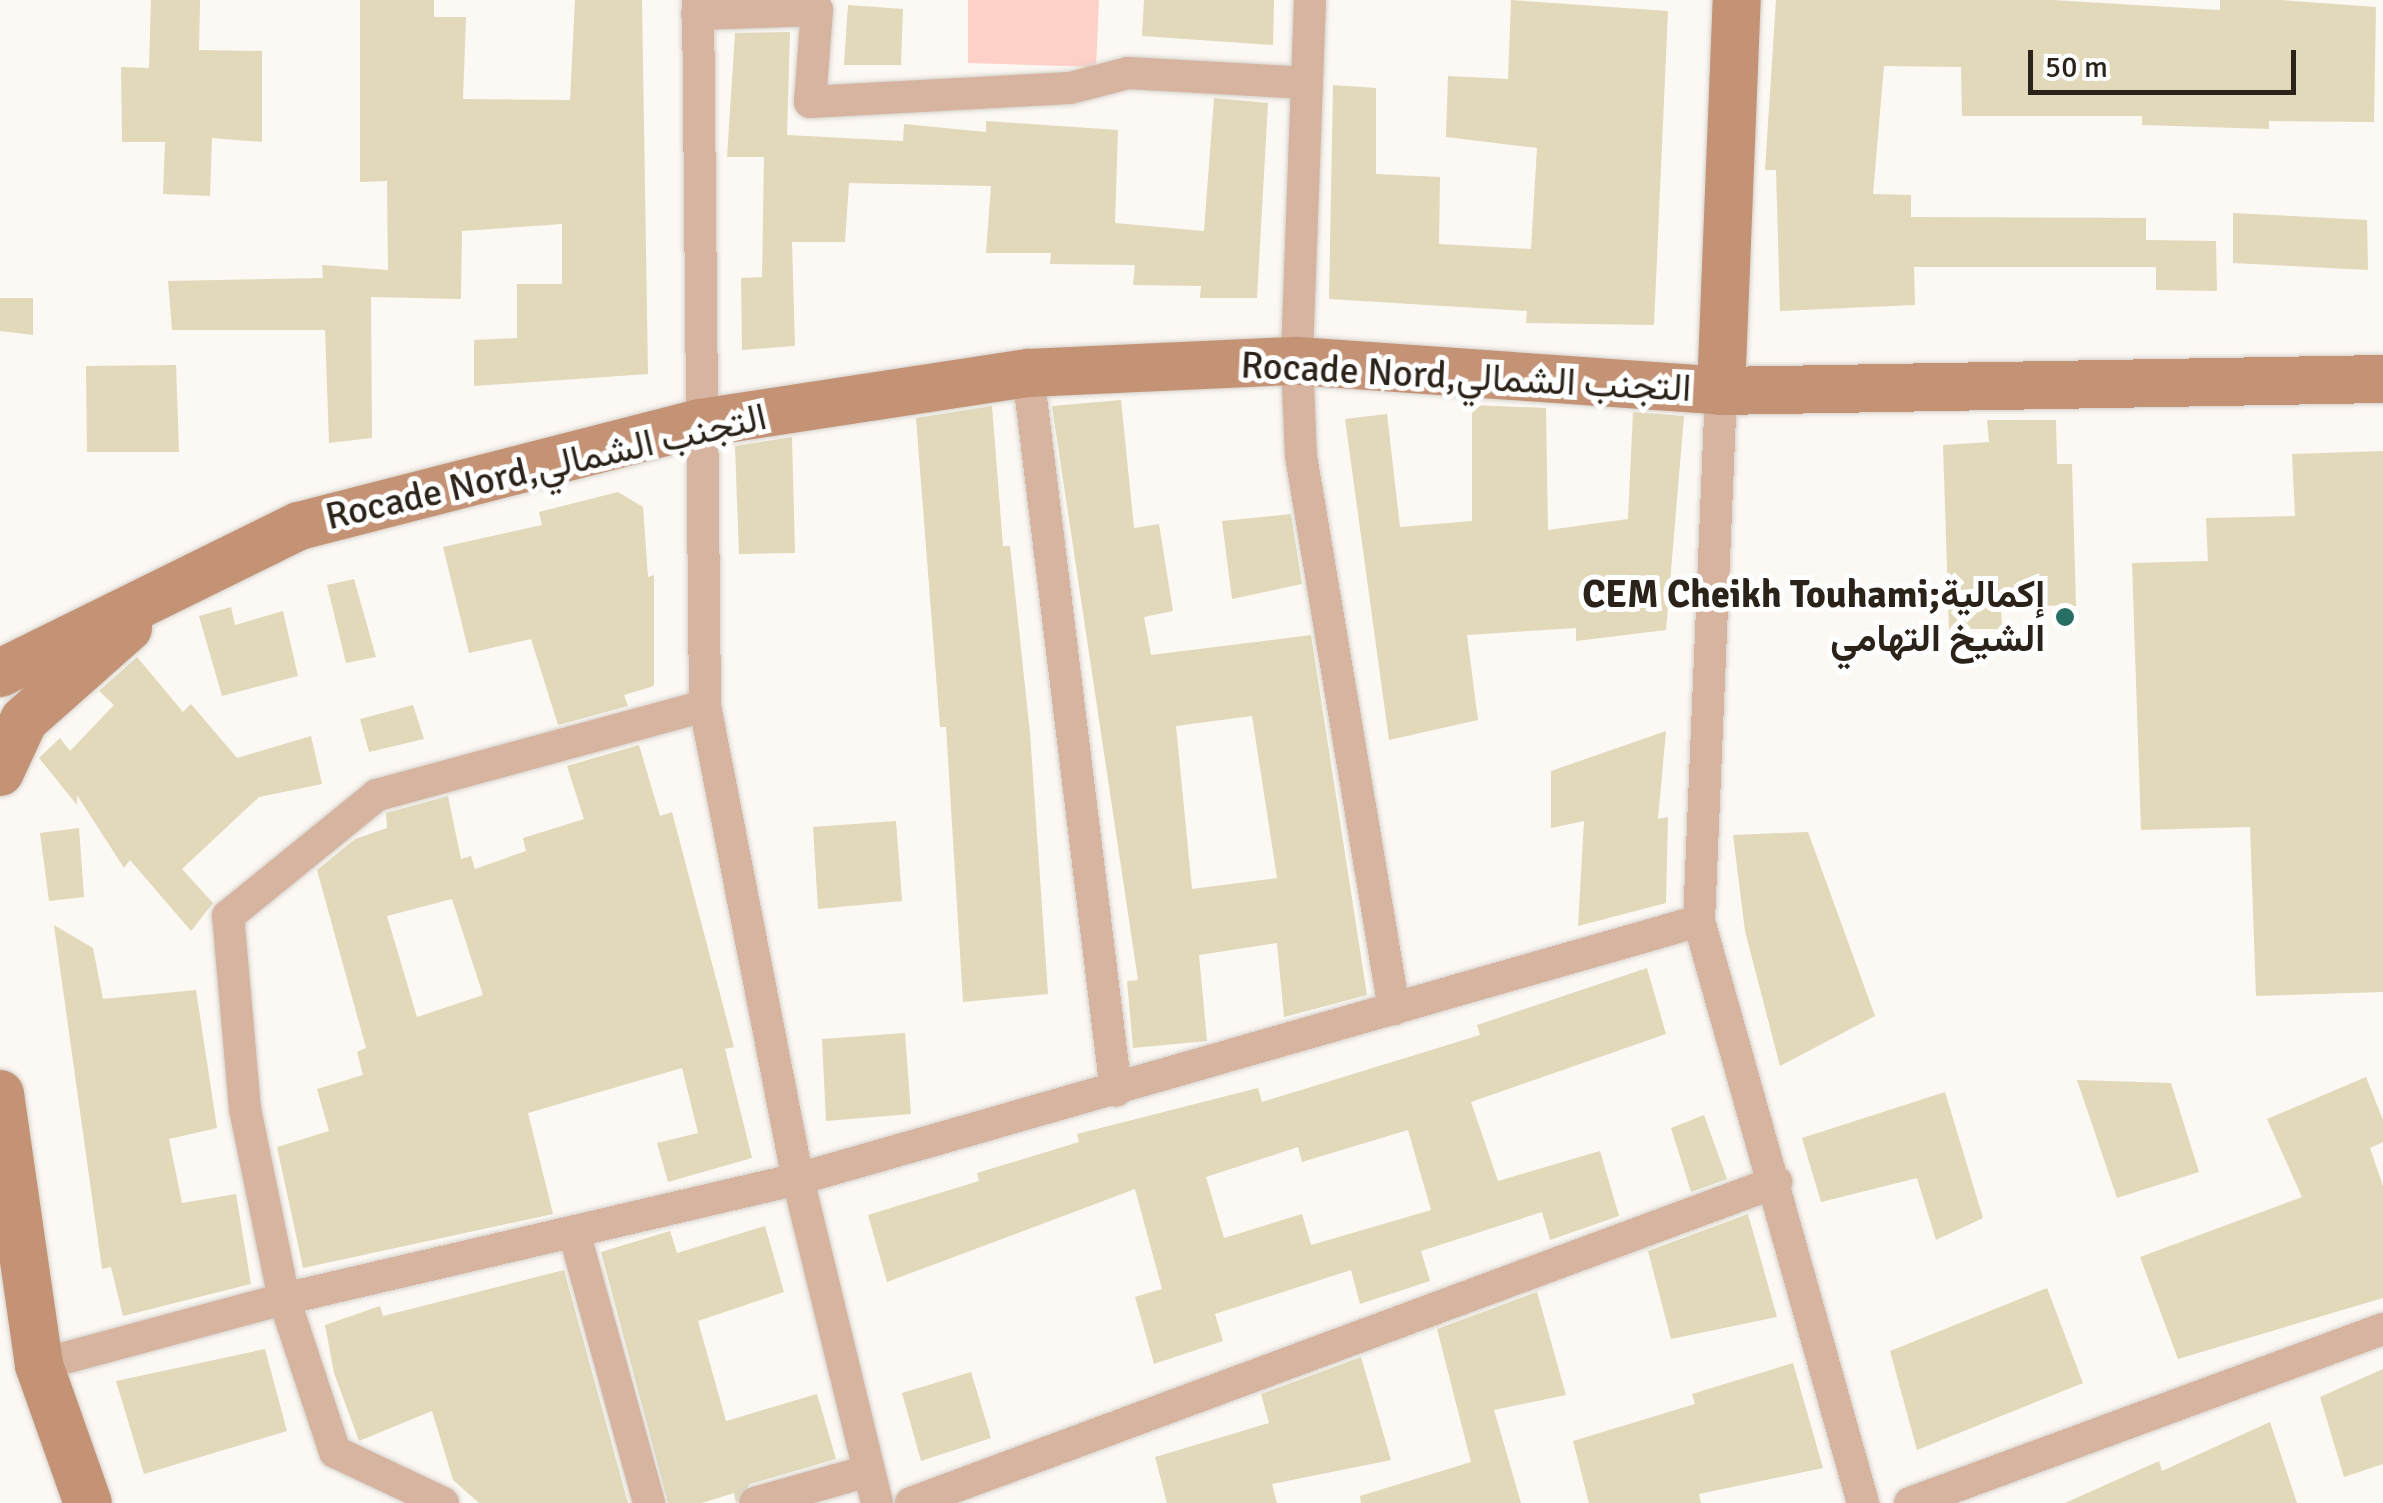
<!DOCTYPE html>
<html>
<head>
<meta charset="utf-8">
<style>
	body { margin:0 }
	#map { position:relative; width:2383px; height:1503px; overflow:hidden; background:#fcf8f3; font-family:Signika,Vazirmatn,sans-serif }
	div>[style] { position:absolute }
	.green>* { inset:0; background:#fed0c7 }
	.building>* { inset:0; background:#e1d9ba }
	.roads { filter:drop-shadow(0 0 2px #d6d2cc) drop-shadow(0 0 2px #d6d2cc) }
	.street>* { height:32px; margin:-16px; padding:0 16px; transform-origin:16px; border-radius:16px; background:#d6b4a0 }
	.secondary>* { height:48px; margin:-24px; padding:0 24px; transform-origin:24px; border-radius:24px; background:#c49274 }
	.dots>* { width:28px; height:28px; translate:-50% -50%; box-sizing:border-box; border:5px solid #fff; border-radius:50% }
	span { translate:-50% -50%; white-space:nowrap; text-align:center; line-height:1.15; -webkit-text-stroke:10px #fff; paint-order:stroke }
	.street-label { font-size:38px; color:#2b2319 }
	.poi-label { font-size:38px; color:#2b2319; font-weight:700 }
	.right { translate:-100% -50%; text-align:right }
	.scale { position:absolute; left:2028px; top:50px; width:268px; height:45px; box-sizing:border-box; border:5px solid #2b2319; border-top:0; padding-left:12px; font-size:30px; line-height:35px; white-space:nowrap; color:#2b2319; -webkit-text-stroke:8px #fff; paint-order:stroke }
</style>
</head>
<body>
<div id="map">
	<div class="green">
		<i style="clip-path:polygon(968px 0,1099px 0,1096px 67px,968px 63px)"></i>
	</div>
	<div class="building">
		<i style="clip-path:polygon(151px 0,200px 0,199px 50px,262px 51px,262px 142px,212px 138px,210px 196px,163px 194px,165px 142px,122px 142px,121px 67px,149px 68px)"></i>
		<i style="clip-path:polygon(360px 0,434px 0,434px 17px,466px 17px,463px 99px,570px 100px,575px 0,642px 0,648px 374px,474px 386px,474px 340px,517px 338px,517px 284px,562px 284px,562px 224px,462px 231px,461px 299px,371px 297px,372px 438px,329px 443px,325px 330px,172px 330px,168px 281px,323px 278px,322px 265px,388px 270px,387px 181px,360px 182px)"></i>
		<i style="clip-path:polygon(1144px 0,1274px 0,1273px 45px,1142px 36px)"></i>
		<i style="clip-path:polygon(1511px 0,1668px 11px,1654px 325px,1526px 323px,1527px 311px,1329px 299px,1333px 85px,1376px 88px,1376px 174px,1440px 177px,1439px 244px,1531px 249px,1537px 148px,1446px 137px,1448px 76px,1508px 79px)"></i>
		<i style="clip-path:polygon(1776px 0,2052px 0,2220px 10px,2220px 0,2280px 0,2376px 7px,2374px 122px,2269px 121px,2269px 129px,2142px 125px,2142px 116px,1962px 116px,1961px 67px,1884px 66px,1873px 194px,1911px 195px,1911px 217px,2146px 218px,2146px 240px,2216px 241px,2217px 291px,2156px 290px,2156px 267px,1914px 267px,1915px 305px,1780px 311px,1776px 170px,1765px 170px)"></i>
		<i style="clip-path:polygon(848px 5px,903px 9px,901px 65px,844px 65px)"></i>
		<i style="clip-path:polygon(790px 32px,787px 135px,903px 141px,904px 124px,986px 132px,986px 121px,1118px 130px,1115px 223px,1204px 231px,1214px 98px,1268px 103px,1257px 298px,1200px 298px,1201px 286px,1133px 285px,1135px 265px,1050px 264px,1051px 253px,986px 253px,991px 186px,849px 183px,845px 242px,792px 242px,795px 346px,742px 350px,741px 278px,762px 277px,764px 157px,727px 157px,735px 33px)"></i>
		<i style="clip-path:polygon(2233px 213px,2367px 220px,2368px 270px,2233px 263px)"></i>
		<i style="clip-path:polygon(0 298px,33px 298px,33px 335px,0 331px)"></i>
		<i style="clip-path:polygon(176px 365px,179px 452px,87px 452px,86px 366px)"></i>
		<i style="clip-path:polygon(evenodd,1121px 400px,1134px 528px,1159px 524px,1173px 611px,1144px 617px,1151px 655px,1311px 635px,1367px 995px,1284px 1017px,1277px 943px,1199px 955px,1207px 1041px,1133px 1048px,1127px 981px,1138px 980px,1052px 406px,1121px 400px,1252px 716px,1277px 878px,1192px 889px,1176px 726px,1252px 716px)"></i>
		<i style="clip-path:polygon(1472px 405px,1546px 408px,1548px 530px,1628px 519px,1633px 412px,1684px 416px,1666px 630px,1576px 641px,1576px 628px,1467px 635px,1478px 720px,1389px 740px,1345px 419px,1387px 414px,1400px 527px,1472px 521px)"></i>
		<i style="clip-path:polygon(992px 406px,1003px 546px,1010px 546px,1030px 733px,1048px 994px,963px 1002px,946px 727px,940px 727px,916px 418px)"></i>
		<i style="clip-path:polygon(1987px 420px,2056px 420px,2057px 464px,2072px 464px,2076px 606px,2001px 605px,2002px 629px,1949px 629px,1943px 445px,1989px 442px)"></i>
		<i style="clip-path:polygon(792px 437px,795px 553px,739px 554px,735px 446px)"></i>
		<i style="clip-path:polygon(2383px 451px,2383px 992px,2256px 996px,2250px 827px,2141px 830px,2132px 563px,2208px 561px,2206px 518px,2295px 516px,2292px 454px)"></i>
		<i style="clip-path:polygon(618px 492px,643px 507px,648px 577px,654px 575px,654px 686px,624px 695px,628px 706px,558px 725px,531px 639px,469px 653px,443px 547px,542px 525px,539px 512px)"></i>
		<i style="clip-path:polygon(1291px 514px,1302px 584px,1232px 599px,1222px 521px)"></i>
		<i style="clip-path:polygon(354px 579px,376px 657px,346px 663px,327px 585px)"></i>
		<i style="clip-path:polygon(231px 607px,235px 625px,283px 611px,298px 676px,222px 696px,199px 616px)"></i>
		<i style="clip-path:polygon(137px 657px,183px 712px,191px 704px,237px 758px,311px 736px,322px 784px,259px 797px,182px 869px,213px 903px,191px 931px,130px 860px,124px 868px,77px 795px,77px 805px,39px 758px,60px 738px,70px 751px,114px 705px,99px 691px)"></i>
		<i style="clip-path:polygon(413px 705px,424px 739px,369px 752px,360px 719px)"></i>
		<i style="clip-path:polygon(1666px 731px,1658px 819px,1668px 817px,1666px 903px,1578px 926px,1584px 821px,1551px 828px,1551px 771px)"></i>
		<i style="clip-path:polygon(evenodd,639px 745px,660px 816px,672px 812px,734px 1047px,725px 1049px,752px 1158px,668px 1182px,657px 1143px,698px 1133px,682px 1068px,528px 1113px,553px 1214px,303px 1268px,277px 1147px,329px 1131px,317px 1089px,363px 1075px,357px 1052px,366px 1048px,317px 870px,355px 839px,387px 828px,386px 813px,448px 796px,461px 859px,471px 856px,475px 869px,526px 851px,523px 838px,584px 819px,567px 766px,639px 745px,452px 899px,483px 995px,417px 1017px,387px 916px,452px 899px)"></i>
		<i style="clip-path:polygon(896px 821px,902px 901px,818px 909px,813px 827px)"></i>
		<i style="clip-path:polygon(79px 828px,84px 897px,49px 901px,40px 833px)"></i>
		<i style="clip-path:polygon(1808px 832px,1875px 1016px,1780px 1066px,1745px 931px,1733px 835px)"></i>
		<i style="clip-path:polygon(54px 925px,93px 948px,103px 999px,196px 990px,217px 1128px,169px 1139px,182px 1203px,236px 1194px,251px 1284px,123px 1316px,111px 1267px,102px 1269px)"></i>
		<i style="clip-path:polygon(evenodd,1647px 968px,1666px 1034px,1471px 1102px,1498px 1181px,1600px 1151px,1619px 1216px,1550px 1240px,1542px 1212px,1421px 1251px,1430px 1281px,1360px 1304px,1351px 1270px,1215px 1314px,1223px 1341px,1154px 1364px,1135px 1297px,1162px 1289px,1135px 1189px,887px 1282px,868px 1215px,979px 1181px,977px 1173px,1079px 1142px,1077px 1134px,1258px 1088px,1262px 1102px,1480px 1035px,1477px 1025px,1647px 968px,1408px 1130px,1431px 1210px,1311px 1245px,1302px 1214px,1224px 1238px,1206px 1177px,1298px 1147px,1302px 1162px,1408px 1130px)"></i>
		<i style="clip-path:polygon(905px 1033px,911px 1114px,826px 1121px,822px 1039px)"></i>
		<i style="clip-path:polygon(2366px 1077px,2383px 1120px,2383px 1142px,2370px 1148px,2383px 1186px,2383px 1298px,2178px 1359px,2140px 1257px,2302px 1197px,2267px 1119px)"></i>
		<i style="clip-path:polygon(2077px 1080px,2171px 1083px,2199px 1172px,2117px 1198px)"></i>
		<i style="clip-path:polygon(1945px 1092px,1983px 1218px,1936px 1240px,1917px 1178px,1821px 1202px,1802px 1138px)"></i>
		<i style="clip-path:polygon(1704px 1115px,1727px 1179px,1691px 1192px,1671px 1128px)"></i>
		<i style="clip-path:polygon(1748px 1214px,1777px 1317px,1671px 1339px,1648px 1251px)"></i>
		<i style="clip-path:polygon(765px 1226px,784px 1292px,698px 1321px,726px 1421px,817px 1394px,836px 1459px,750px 1484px,736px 1503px,734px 1493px,702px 1503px,668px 1503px,601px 1252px,670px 1231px,677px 1253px)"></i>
		<i style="clip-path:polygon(564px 1270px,628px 1503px,479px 1503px,453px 1480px,432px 1411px,359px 1441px,334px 1373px,325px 1325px,380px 1306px,383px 1316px)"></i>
		<i style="clip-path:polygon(2047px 1288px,2083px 1383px,1917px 1450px,1890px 1351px)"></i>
		<i style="clip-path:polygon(1537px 1292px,1566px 1395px,1494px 1410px,1521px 1503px,1361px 1503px,1360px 1496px,1471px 1462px,1437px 1329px)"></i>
		<i style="clip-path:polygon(265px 1349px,287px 1431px,144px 1474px,116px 1381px)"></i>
		<i style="clip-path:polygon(1361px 1357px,1391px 1460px,1272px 1484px,1277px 1503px,1167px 1503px,1155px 1457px,1269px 1423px,1261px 1394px)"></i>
		<i style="clip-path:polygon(1793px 1363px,1823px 1468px,1699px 1494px,1701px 1503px,1589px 1503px,1573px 1441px,1695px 1404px,1692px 1394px)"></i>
		<i style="clip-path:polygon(2383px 1369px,2383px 1464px,2344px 1477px,2320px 1397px)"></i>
		<i style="clip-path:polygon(971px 1372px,991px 1438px,921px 1461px,902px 1393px)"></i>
		<i style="clip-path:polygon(2270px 1422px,2297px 1503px,2065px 1503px,2159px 1461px,2162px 1471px)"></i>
	</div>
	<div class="roads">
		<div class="street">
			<i style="left:698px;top:0;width:706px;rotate:89.43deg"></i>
			<i style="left:705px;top:706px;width:482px;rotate:78.9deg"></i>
			<i style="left:798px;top:1179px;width:333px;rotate:76.3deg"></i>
			<i style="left:1310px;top:0;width:361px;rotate:92.1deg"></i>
			<i style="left:1297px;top:361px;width:95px;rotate:87.6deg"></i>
			<i style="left:1301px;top:456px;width:561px;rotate:80.45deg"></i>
			<i style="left:697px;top:14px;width:120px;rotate:-1.9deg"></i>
			<i style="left:817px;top:10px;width:92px;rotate:94.4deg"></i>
			<i style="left:810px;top:102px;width:260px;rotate:-3.1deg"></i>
			<i style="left:1070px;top:88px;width:60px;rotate:-14.5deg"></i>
			<i style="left:1128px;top:73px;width:179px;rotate:3.2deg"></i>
			<i style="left:1028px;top:373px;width:723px;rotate:83.01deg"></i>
			<i style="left:1699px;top:921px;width:530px;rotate:-87.62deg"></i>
			<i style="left:574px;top:1232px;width:281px;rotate:74.5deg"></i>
			<i style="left:39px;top:1365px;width:254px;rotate:-15.1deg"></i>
			<i style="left:284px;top:1299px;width:528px;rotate:-13.14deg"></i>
			<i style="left:798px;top:1179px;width:937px;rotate:-15.98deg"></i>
			<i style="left:1699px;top:921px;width:605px;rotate:74.26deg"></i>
			<i style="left:443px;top:1503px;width:119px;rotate:-154.7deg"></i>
			<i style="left:335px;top:1452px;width:161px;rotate:-108.4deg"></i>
			<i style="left:284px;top:1299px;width:194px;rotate:-101.6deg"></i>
			<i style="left:245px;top:1109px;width:194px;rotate:-95deg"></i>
			<i style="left:228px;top:916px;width:192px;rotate:-39.1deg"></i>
			<i style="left:377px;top:795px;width:340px;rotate:-15.2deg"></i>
			<i style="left:755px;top:1503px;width:117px;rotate:-15.8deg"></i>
			<i style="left:911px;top:1503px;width:923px;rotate:-20.36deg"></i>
			<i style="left:1910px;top:1503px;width:504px;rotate:-20.2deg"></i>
		</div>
		<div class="secondary">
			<i style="left:1721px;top:391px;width:391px;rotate:-87.7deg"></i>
			<i style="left:0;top:673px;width:333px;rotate:-26.2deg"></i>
			<i style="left:299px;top:526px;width:414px;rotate:-14.4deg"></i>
			<i style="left:700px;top:423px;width:332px;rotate:-8.7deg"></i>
			<i style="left:1028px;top:373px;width:269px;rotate:-2.6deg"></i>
			<i style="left:1297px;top:361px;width:425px;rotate:4deg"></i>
			<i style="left:1721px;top:391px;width:662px;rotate:-1.04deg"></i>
			<i style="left:0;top:772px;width:57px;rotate:-65.2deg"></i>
			<i style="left:24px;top:720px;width:139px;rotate:-41.5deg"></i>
			<i style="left:0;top:1094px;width:274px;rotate:81.8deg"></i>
			<i style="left:39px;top:1365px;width:146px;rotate:70.5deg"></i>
		</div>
	</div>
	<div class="dots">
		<i style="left:2065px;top:617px;background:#276e65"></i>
	</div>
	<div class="street-label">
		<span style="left:1466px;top:377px;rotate:3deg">Rocade Nord,التجنب الشمالي</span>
		<span style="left:546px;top:467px;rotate:-13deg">Rocade Nord,التجنب الشمالي</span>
	</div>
	<div class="poi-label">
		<span class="right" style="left:2045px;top:617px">CEM Cheikh Touhami;إكمالية<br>الشيخ التهامي</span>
	</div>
	<div class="scale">50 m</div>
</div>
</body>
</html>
